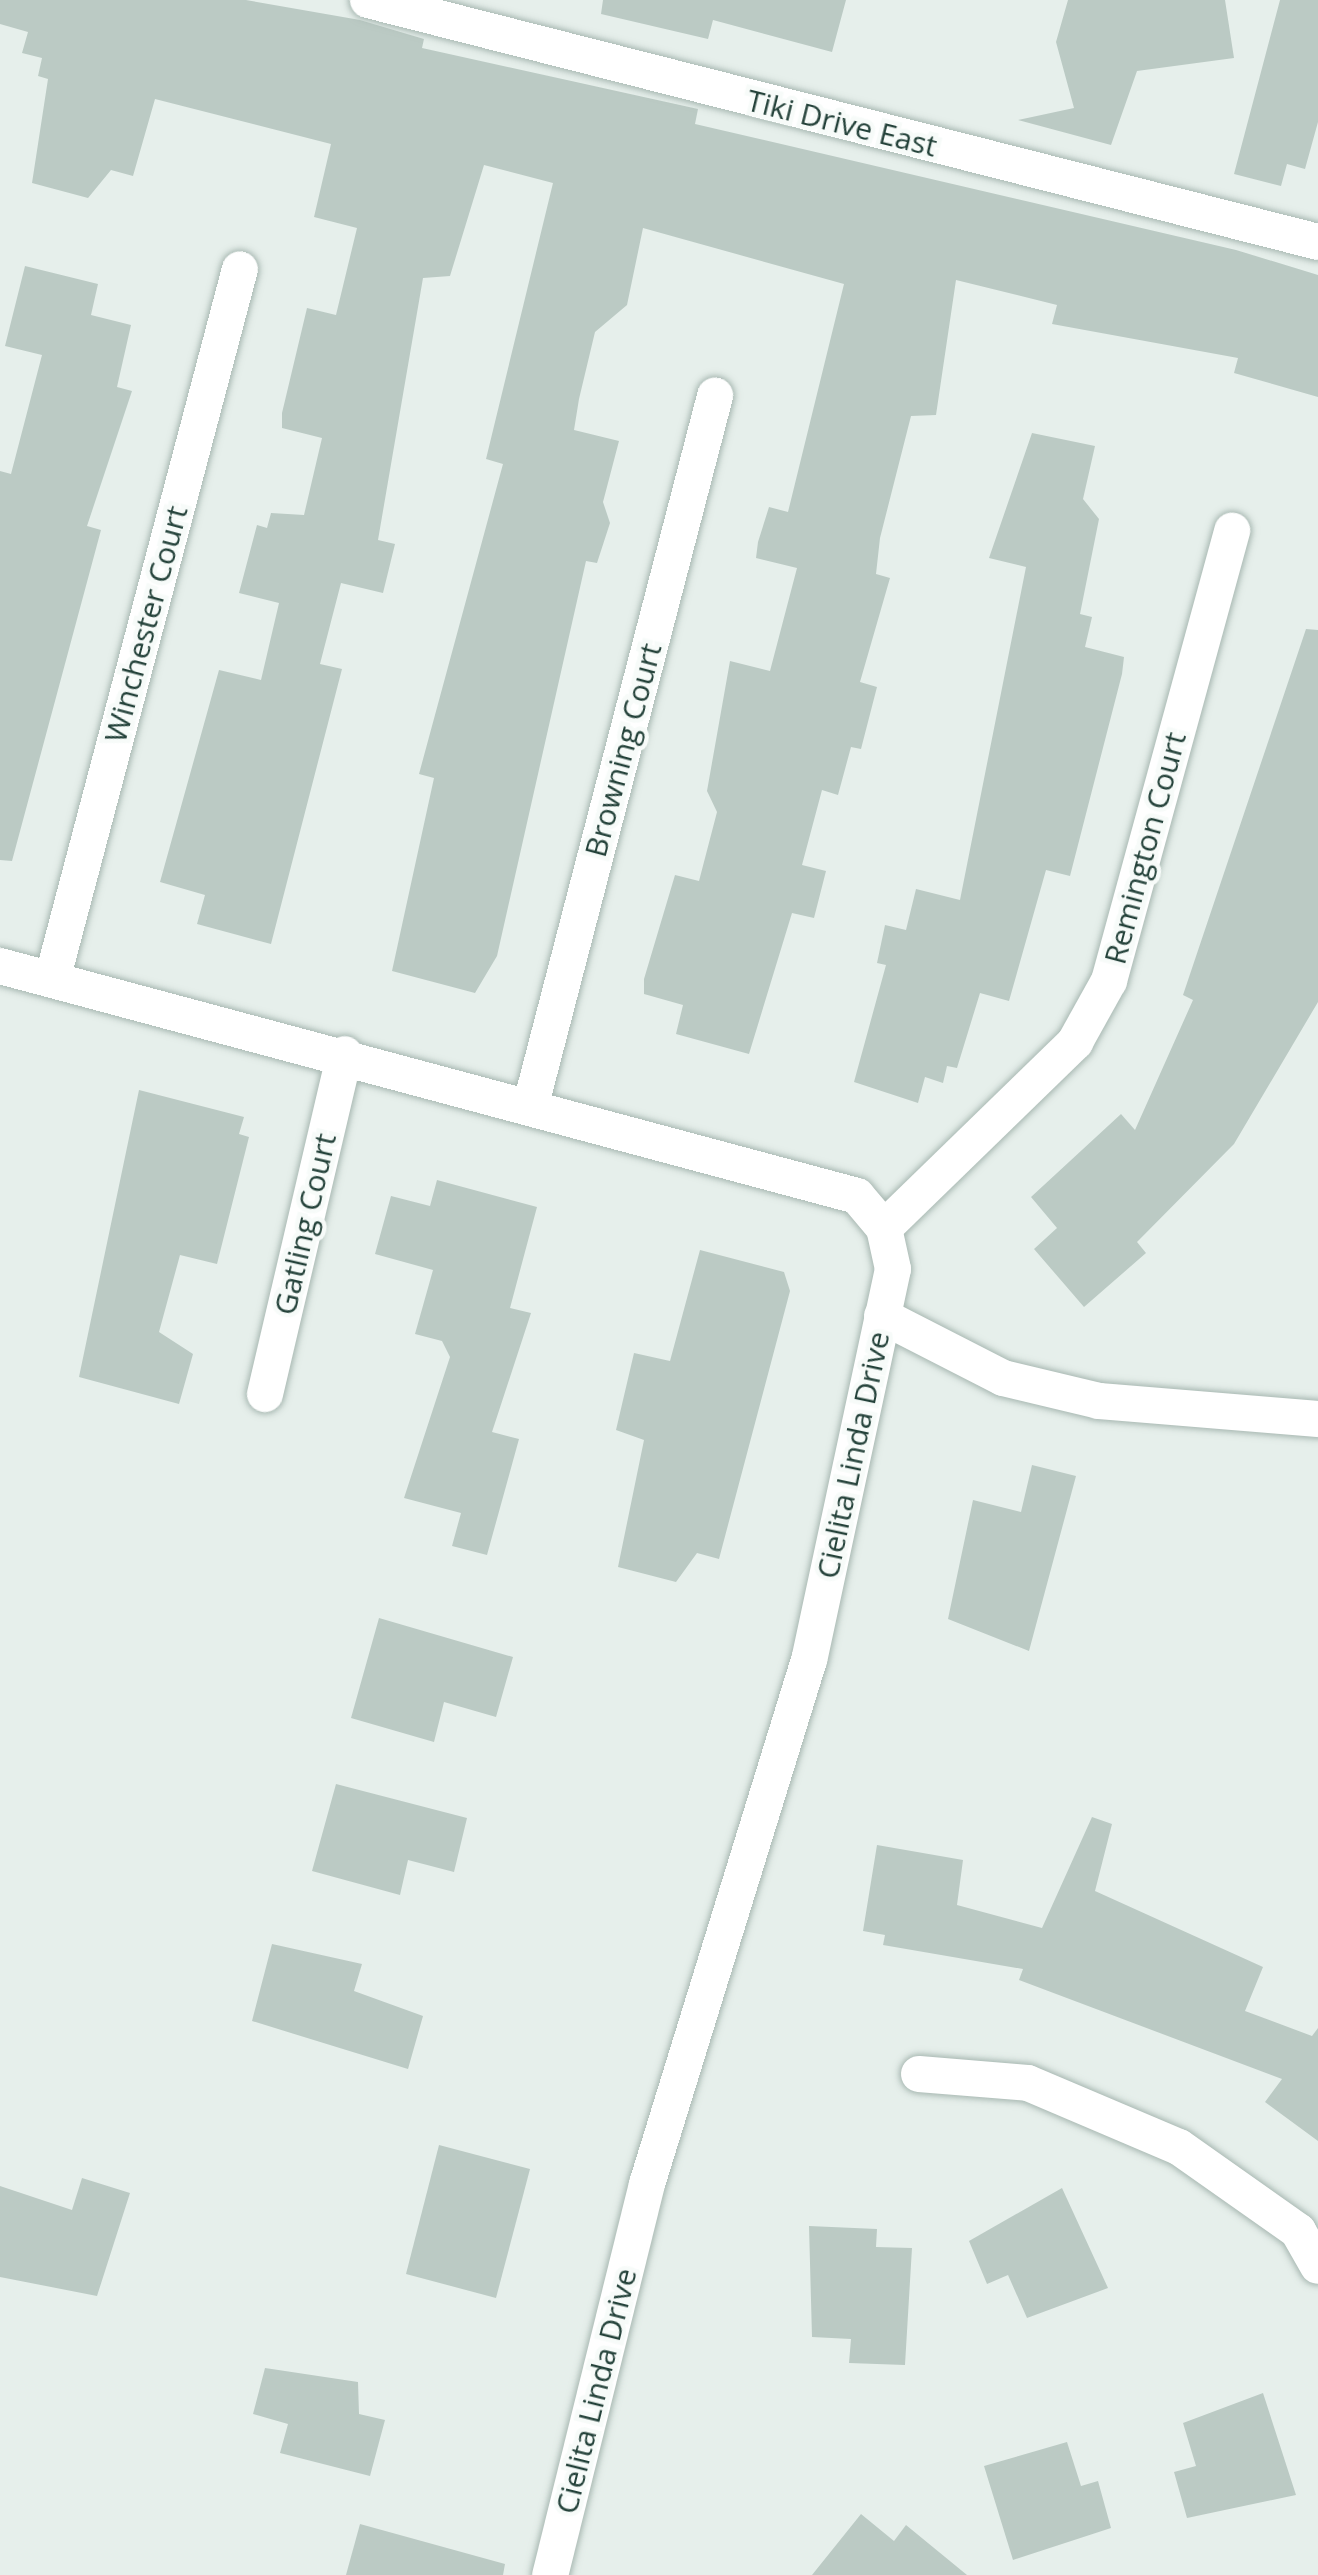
<!DOCTYPE html>
<html>
<head>
<meta charset="utf-8">
<style>
	body { margin:0 }
	#map { position:relative; width:1318px; height:2575px; overflow:hidden; background:#e6efeb; font-family:"Open Sans",sans-serif }
	div>[style] { position:absolute }
	.building>* { inset:0; background:#bbcac4 }
	.roads { filter:drop-shadow(0 0 3px #a8b8b2) drop-shadow(0 0 3px #a8b8b2) }
	.street>* { height:36px; margin:-18px; padding:0 18px; transform-origin:18px; border-radius:18px; background:#fff }
	span { translate:-50% -50%; white-space:nowrap; text-align:center; line-height:1.15; -webkit-text-stroke:9px #f7fbf9; paint-order:stroke }
	.street-label { font-size:30px; color:#24423a }
</style>
</head>
<body>
<div id="map">
	<div class="building">
		<i style="clip-path:polygon(0 0,246px 0,360px 20px,424px 39px,422px 48px,698px 109px,695px 124px,1236px 250px,1318px 275px,1318px 397px,1234px 373px,1238px 358px,1052px 324px,1057px 305px,956px 280px,936px 415px,911px 416px,880px 538px,876px 574px,890px 578px,860px 682px,877px 687px,861px 749px,851px 747px,838px 795px,822px 790px,802px 865px,826px 871px,814px 918px,792px 913px,749px 1054px,676px 1034px,683px 1005px,644px 994px,644px 979px,675px 875px,699px 881px,717px 812px,707px 791px,730px 661px,770px 671px,797px 568px,756px 558px,758px 542px,769px 507px,788px 512px,844px 284px,643px 228px,627px 305px,595px 332px,579px 399px,574px 430px,619px 441px,603px 502px,610px 523px,597px 563px,586px 561px,497px 956px,475px 993px,392px 971px,434px 778px,419px 774px,503px 464px,486px 459px,553px 183px,484px 165px,450px 276px,423px 278px,378px 540px,395px 544px,383px 593px,341px 583px,320px 664px,342px 669px,271px 944px,197px 924px,205px 895px,160px 882px,219px 670px,261px 680px,279px 603px,239px 593px,257px 525px,267px 528px,271px 513px,304px 515px,322px 438px,282px 428px,282px 413px,307px 308px,336px 315px,357px 228px,314px 217px,331px 144px,155px 99px,133px 176px,111px 170px,88px 198px,32px 183px,48px 79px,38px 76px,42px 58px,22px 53px,28px 32px,0 24px)"></i>
		<i style="clip-path:polygon(603px 0,846px 0,832px 52px,713px 20px,708px 39px,601px 14px)"></i>
		<i style="clip-path:polygon(1068px 0,1225px 0,1234px 58px,1137px 71px,1111px 145px,1018px 120px,1074px 108px,1056px 42px)"></i>
		<i style="clip-path:polygon(1280px 0,1318px 0,1318px 122px,1305px 169px,1287px 164px,1281px 186px,1234px 174px)"></i>
		<i style="clip-path:polygon(25px 266px,98px 284px,91px 315px,131px 325px,117px 387px,132px 391px,87px 526px,101px 530px,12px 861px,0 860px,0 471px,11px 474px,42px 355px,5px 346px)"></i>
		<i style="clip-path:polygon(1032px 433px,1095px 446px,1083px 499px,1099px 519px,1080px 614px,1092px 617px,1085px 647px,1124px 657px,1122px 674px,1070px 876px,1046px 870px,1009px 1001px,980px 993px,957px 1068px,947px 1066px,943px 1083px,925px 1077px,918px 1103px,854px 1082px,886px 965px,877px 963px,885px 925px,906px 930px,916px 889px,960px 900px,1026px 567px,989px 558px)"></i>
		<i style="clip-path:polygon(1306px 629px,1318px 630px,1318px 1002px,1234px 1144px,1137px 1242px,1146px 1253px,1084px 1307px,1034px 1249px,1057px 1228px,1031px 1197px,1121px 1114px,1135px 1130px,1193px 1000px,1183px 995px)"></i>
		<i style="clip-path:polygon(139px 1090px,244px 1117px,239px 1134px,249px 1137px,217px 1264px,180px 1255px,159px 1332px,193px 1354px,179px 1404px,79px 1377px)"></i>
		<i style="clip-path:polygon(437px 1180px,537px 1207px,510px 1308px,531px 1313px,492px 1432px,519px 1439px,487px 1555px,452px 1546px,461px 1513px,404px 1498px,450px 1357px,442px 1341px,415px 1334px,433px 1270px,375px 1254px,391px 1196px,430px 1206px)"></i>
		<i style="clip-path:polygon(700px 1250px,784px 1272px,790px 1291px,719px 1559px,697px 1553px,676px 1582px,618px 1567px,644px 1440px,616px 1430px,634px 1353px,670px 1361px)"></i>
		<i style="clip-path:polygon(1032px 1465px,1076px 1476px,1029px 1651px,948px 1619px,973px 1500px,1021px 1512px)"></i>
		<i style="clip-path:polygon(379px 1618px,513px 1657px,496px 1717px,444px 1702px,434px 1742px,351px 1718px)"></i>
		<i style="clip-path:polygon(336px 1784px,467px 1818px,454px 1872px,408px 1860px,400px 1895px,312px 1871px)"></i>
		<i style="clip-path:polygon(1092px 1817px,1112px 1824px,1095px 1891px,1263px 1967px,1245px 2011px,1312px 2036px,1318px 2028px,1318px 2141px,1265px 2102px,1282px 2079px,1019px 1980px,1023px 1969px,883px 1945px,885px 1935px,863px 1931px,877px 1845px,963px 1860px,957px 1905px,1042px 1928px)"></i>
		<i style="clip-path:polygon(272px 1944px,362px 1964px,354px 1991px,423px 2016px,408px 2069px,252px 2021px)"></i>
		<i style="clip-path:polygon(439px 2145px,530px 2169px,496px 2298px,406px 2274px)"></i>
		<i style="clip-path:polygon(82px 2178px,130px 2193px,97px 2296px,0 2277px,0 2186px,72px 2210px)"></i>
		<i style="clip-path:polygon(1062px 2188px,1108px 2288px,1027px 2318px,1008px 2275px,987px 2284px,969px 2241px)"></i>
		<i style="clip-path:polygon(809px 2226px,877px 2229px,876px 2247px,912px 2248px,905px 2365px,849px 2363px,851px 2339px,812px 2337px)"></i>
		<i style="clip-path:polygon(265px 2368px,358px 2382px,359px 2414px,385px 2420px,370px 2476px,280px 2453px,288px 2424px,253px 2414px)"></i>
		<i style="clip-path:polygon(1263px 2393px,1296px 2495px,1187px 2518px,1174px 2472px,1196px 2466px,1183px 2423px)"></i>
		<i style="clip-path:polygon(1067px 2442px,1081px 2486px,1098px 2481px,1111px 2528px,1013px 2560px,984px 2466px)"></i>
		<i style="clip-path:polygon(861px 2514px,894px 2541px,906px 2525px,967px 2575px,812px 2575px)"></i>
		<i style="clip-path:polygon(360px 2524px,505px 2564px,503px 2575px,346px 2575px)"></i>
	</div>
	<div class="roads">
		<div class="street">
			<i style="left:368px;top:0;width:980px;rotate:14.29deg"></i>
			<i style="left:0;top:966px;width:887px;rotate:15.02deg"></i>
			<i style="left:857px;top:1196px;width:42px;rotate:49.8deg"></i>
			<i style="left:884px;top:1228px;width:42px;rotate:77.6deg"></i>
			<i style="left:893px;top:1269px;width:400px;rotate:102.1deg"></i>
			<i style="left:809px;top:1660px;width:548px;rotate:107.18deg"></i>
			<i style="left:647px;top:2184px;width:403px;rotate:103.9deg"></i>
			<i style="left:52px;top:980px;width:735px;rotate:-75.19deg"></i>
			<i style="left:531px;top:1104px;width:732px;rotate:-75.43deg"></i>
			<i style="left:884px;top:1228px;width:267px;rotate:-44.2deg"></i>
			<i style="left:1075px;top:1042px;width:70px;rotate:-60.9deg"></i>
			<i style="left:1109px;top:981px;width:467px;rotate:-74.7deg"></i>
			<i style="left:882px;top:1316px;width:136px;rotate:27.1deg"></i>
			<i style="left:1003px;top:1378px;width:99px;rotate:13.5deg"></i>
			<i style="left:1099px;top:1401px;width:220px;rotate:4.7deg"></i>
			<i style="left:265px;top:1394px;width:349px;rotate:-76.8deg"></i>
			<i style="left:919px;top:2074px;width:109px;rotate:4.7deg"></i>
			<i style="left:1028px;top:2083px;width:164px;rotate:23deg"></i>
			<i style="left:1179px;top:2147px;width:146px;rotate:35.2deg"></i>
			<i style="left:1298px;top:2231px;width:40px;rotate:60.3deg"></i>
		</div>
	</div>
	<div class="street-label">
		<span style="left:842px;top:123px;rotate:14deg">Tiki Drive East</span>
		<span style="left:146px;top:624px;rotate:-75deg">Winchester Court</span>
		<span style="left:623px;top:750px;rotate:-75deg">Browning Court</span>
		<span style="left:1145px;top:848px;rotate:-75deg">Remington Court</span>
		<span style="left:305px;top:1224px;rotate:-77deg">Gatling Court</span>
		<span style="left:853px;top:1455px;rotate:-78deg">Cielita Linda Drive</span>
		<span style="left:596px;top:2391px;rotate:-76deg">Cielita Linda Drive</span>
	</div>
</div>
</body>
</html>
